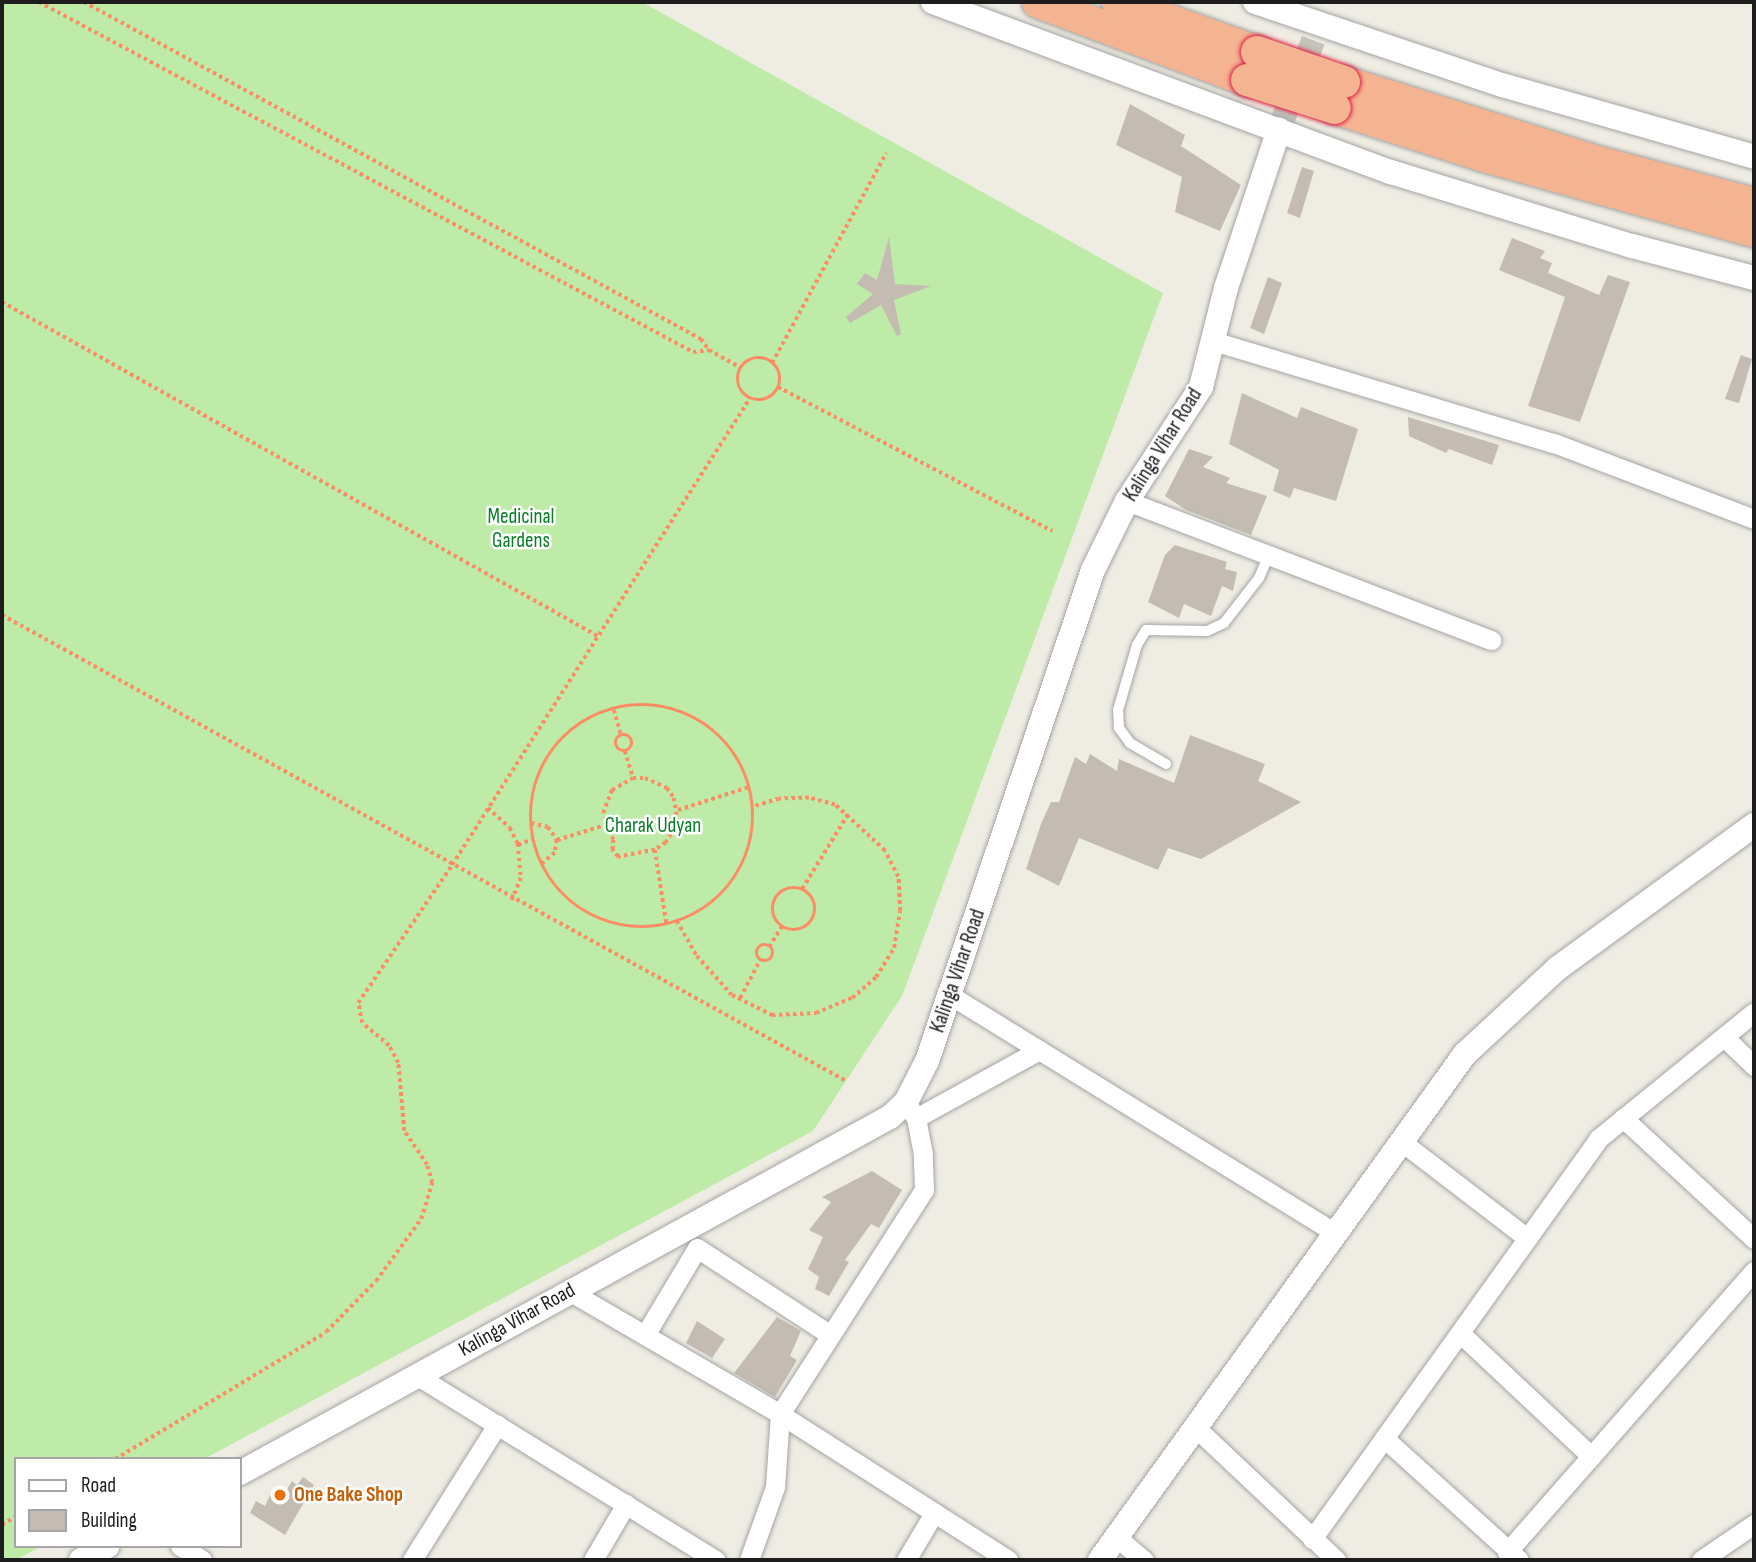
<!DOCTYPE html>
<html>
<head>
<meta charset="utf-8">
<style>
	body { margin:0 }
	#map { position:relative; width:1756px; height:1562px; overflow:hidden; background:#efede3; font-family:"Sofia Sans Condensed",sans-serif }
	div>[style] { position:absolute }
	.grass>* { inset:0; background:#beeba7 }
	.building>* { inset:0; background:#c4bcb2 }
	.tertiary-tunnel>* { height:24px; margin-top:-12px; transform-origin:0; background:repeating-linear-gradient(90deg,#c5c3bb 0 24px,transparent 0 36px) }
	.path>* { height:3.5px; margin-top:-1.75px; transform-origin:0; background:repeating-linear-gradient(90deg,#fe8c65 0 3.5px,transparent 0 7px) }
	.path>.ring { margin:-1.75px; padding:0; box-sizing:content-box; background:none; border:3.5px solid #fe8c65; border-radius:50% }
	.roads { filter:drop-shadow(0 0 2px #a4a4a4) drop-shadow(0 0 2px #a4a4a4) }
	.service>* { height:10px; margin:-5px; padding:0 5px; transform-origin:5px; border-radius:5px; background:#fff }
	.minor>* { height:19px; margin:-9.5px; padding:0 9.5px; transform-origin:9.5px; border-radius:9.5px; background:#fff }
	.tertiary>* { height:24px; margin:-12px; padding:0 12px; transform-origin:12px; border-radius:12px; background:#fff }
	.trunk>* { height:32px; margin:-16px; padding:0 16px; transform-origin:16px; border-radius:16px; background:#f4b492 }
	.bridges { filter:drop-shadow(0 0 2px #de1f44) drop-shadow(0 0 2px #de1f44) }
	.trunk-bridge>* { height:32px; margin:-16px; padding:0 16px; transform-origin:16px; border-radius:16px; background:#f4b492 }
	.dots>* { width:19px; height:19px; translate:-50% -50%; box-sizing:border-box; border:4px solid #fff; border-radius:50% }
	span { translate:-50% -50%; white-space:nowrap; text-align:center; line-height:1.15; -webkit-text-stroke:5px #fff; paint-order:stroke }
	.street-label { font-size:21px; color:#1d1d1d }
	.park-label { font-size:21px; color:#087f24 }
	.food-label { font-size:21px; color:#c56008; font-weight:700 }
	.left { translate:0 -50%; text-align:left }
	.frame { position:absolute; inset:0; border:4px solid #1d1d1d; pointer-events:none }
	.legend { position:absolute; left:14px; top:1457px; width:228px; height:91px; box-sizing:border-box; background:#fff; border:2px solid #a5a5a5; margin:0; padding:9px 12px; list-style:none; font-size:21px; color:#1d1d1d }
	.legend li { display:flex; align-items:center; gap:14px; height:35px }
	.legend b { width:35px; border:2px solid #a5a5a5 }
</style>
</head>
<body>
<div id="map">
	<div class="grass">
		<i style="clip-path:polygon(2px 2px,642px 2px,1163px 293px,902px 996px,813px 1131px,204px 1459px,16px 1459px,16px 1546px,42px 1546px,16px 1560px,2px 1560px)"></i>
	</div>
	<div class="building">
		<i style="clip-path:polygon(1130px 104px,1185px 135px,1181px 146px,1241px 185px,1220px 231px,1175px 212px,1182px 177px,1116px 145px)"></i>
		<i style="clip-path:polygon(1302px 167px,1314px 171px,1300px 218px,1287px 213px)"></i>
		<i style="clip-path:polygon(889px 237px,895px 284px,931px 286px,894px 300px,901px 334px,897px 336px,881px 305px,850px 323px,846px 317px,873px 294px,857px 284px,865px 273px,877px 280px)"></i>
		<i style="clip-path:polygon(1512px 238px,1545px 251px,1540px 258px,1552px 263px,1548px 273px,1599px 295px,1608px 275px,1630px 282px,1580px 422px,1528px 406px,1565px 297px,1499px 270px)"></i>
		<i style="clip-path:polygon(1268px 277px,1282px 283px,1264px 334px,1250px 328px)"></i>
		<i style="clip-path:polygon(1741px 355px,1752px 359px,1739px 403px,1725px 399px)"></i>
		<i style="clip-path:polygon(1242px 393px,1297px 418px,1301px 407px,1358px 429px,1336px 501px,1294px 488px,1290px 498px,1273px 491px,1279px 470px,1229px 444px)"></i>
		<i style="clip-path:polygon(1408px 417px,1499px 445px,1492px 465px,1449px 449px,1446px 453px,1409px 436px)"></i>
		<i style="clip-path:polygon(1189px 449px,1213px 457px,1203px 467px,1230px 478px,1226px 483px,1267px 496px,1251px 535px,1186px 510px,1165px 496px)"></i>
		<i style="clip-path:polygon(1175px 545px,1227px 562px,1225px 569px,1237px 572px,1233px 591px,1222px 586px,1211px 616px,1184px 604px,1179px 618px,1148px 602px,1165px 555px)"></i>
		<i style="clip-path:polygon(1190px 735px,1265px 764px,1258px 781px,1301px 802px,1201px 859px,1168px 848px,1158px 870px,1079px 838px,1059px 886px,1026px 869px,1041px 824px,1051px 802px,1059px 802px,1075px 757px,1086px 764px,1090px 754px,1117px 771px,1119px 759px,1174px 783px)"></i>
		<i style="clip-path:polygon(872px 1171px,902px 1190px,879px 1228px,871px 1224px,845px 1260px,849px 1262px,829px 1296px,815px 1289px,819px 1277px,808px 1269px,823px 1237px,809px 1230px,831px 1202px,822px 1197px)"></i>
		<i style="clip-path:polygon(777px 1317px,801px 1331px,790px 1356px,797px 1360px,775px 1397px,734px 1373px)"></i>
		<i style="clip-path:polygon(697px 1321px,725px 1339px,712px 1358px,686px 1343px)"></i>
		<i style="clip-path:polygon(303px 1477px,314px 1485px,285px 1535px,250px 1513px,256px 1501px,265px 1506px,270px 1495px,274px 1497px,279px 1488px,286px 1491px,292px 1481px,297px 1485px)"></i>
	</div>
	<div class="tertiary-tunnel">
		<i style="left:1279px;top:130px;width:112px;rotate:-69.1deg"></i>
	</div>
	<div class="path">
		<i style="left:39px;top:2px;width:742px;rotate:28.15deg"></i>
		<i style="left:693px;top:352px;width:16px;rotate:-7deg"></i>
		<i style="left:84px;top:2px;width:703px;rotate:28.64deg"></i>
		<i style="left:701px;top:339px;width:14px;rotate:54deg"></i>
		<i style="left:709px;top:350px;width:37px;rotate:29deg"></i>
		<i style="left:2px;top:302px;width:683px;rotate:29.27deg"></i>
		<i class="ring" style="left:738px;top:358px;width:38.5px;height:38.5px"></i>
		<i style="left:772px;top:363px;width:239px;rotate:-61.5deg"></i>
		<i style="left:778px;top:387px;width:310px;rotate:27.7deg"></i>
		<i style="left:2px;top:615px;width:964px;rotate:28.9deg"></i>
		<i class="ring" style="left:531px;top:705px;width:218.5px;height:218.5px"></i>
		<i style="left:614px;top:710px;width:25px;rotate:74deg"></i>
		<i class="ring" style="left:616px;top:735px;width:12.5px;height:12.5px"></i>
		<i style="left:625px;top:751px;width:28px;rotate:73deg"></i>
		<i style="left:633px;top:778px;width:12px"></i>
		<i style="left:645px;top:778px;width:24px;rotate:24deg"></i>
		<i style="left:667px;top:788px;width:12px;rotate:55deg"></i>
		<i style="left:674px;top:798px;width:24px;rotate:81deg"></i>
		<i style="left:678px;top:822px;width:24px;rotate:120deg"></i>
		<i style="left:666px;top:843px;width:13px;rotate:148deg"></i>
		<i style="left:655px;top:850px;width:38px;rotate:169deg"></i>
		<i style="left:618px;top:857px;width:9px;rotate:-131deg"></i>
		<i style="left:612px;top:850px;width:10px;rotate:-84deg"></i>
		<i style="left:613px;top:840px;width:29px;rotate:-110deg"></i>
		<i style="left:603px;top:813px;width:25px;rotate:-69deg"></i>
		<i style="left:612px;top:790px;width:24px;rotate:-30deg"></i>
		<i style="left:488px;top:808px;width:30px;rotate:42deg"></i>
		<i style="left:510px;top:828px;width:18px;rotate:63deg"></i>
		<i style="left:518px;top:844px;width:34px;rotate:85deg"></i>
		<i style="left:521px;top:878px;width:24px;rotate:112deg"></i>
		<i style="left:678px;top:810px;width:75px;rotate:-17.9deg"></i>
		<i style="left:531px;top:823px;width:17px;rotate:13deg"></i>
		<i style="left:548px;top:827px;width:16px;rotate:55deg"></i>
		<i style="left:557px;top:840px;width:13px;rotate:99deg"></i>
		<i style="left:555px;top:853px;width:17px;rotate:140deg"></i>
		<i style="left:557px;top:840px;width:50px;rotate:-17.4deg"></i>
		<i style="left:518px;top:845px;width:15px;rotate:-23deg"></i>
		<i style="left:655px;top:850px;width:77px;rotate:81deg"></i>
		<i class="ring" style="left:773px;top:888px;width:38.5px;height:38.5px"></i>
		<i style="left:802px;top:889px;width:88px;rotate:-58.5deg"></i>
		<i style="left:677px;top:921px;width:40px;rotate:60.3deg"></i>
		<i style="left:697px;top:956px;width:52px;rotate:48.1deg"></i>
		<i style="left:732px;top:995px;width:45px;rotate:26.6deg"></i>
		<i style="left:772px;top:1015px;width:44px;rotate:-2.6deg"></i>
		<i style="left:816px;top:1013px;width:39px;rotate:-23deg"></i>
		<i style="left:852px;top:998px;width:32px;rotate:-41deg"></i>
		<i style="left:876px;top:977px;width:34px;rotate:-58deg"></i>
		<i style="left:894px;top:948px;width:37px;rotate:-81deg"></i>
		<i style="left:900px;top:911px;width:34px;rotate:-93deg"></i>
		<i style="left:898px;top:877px;width:29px;rotate:-117deg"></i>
		<i style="left:885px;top:851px;width:68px;rotate:-137.4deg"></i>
		<i style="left:835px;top:805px;width:27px;rotate:-165deg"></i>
		<i style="left:809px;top:798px;width:30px;rotate:178deg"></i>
		<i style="left:779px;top:799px;width:28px;rotate:163deg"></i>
		<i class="ring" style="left:757px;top:945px;width:12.5px;height:12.5px"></i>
		<i style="left:769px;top:947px;width:25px;rotate:-58deg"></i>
		<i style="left:740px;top:998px;width:43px;rotate:-62.2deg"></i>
		<i style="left:115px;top:1459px;width:246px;rotate:-31deg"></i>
		<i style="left:326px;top:1332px;width:71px;rotate:-45.6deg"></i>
		<i style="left:376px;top:1281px;width:77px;rotate:-54deg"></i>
		<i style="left:421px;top:1219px;width:38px;rotate:-73deg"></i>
		<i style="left:432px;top:1183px;width:19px;rotate:-106deg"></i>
		<i style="left:427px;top:1165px;width:41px;rotate:-124.1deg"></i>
		<i style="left:404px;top:1131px;width:68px;rotate:-95deg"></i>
		<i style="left:398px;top:1063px;width:19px;rotate:-118deg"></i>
		<i style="left:389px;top:1046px;width:35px;rotate:-140deg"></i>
		<i style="left:362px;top:1023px;width:20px;rotate:-101deg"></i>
		<i style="left:358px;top:1003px;width:167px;rotate:-55.7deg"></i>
		<i style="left:452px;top:865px;width:554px;rotate:-57.46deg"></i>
		<i style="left:2px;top:1525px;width:17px;rotate:-33deg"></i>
	</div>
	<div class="roads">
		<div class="service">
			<i style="left:1166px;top:764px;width:42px;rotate:-149.7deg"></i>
			<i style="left:1130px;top:743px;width:19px;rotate:-126deg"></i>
			<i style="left:1119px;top:728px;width:18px;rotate:-93deg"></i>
			<i style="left:1118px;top:710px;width:68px;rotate:-73.7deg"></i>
			<i style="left:1137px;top:645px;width:17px;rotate:-59deg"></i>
			<i style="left:1146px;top:630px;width:61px;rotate:0.9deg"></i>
			<i style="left:1207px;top:631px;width:19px;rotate:-25deg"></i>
			<i style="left:1224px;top:623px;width:57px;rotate:-52.1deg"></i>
			<i style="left:1259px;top:578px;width:25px;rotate:-67deg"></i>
		</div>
		<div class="minor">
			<i style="left:1213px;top:341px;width:356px;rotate:16.7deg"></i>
			<i style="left:1554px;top:443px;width:214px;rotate:20.8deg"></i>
			<i style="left:1127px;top:501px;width:390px;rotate:20.9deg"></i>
			<i style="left:950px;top:995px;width:453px;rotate:31.7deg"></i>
			<i style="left:1724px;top:1037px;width:42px;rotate:44deg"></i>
			<i style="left:916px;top:1118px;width:141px;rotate:-28.9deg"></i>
			<i style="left:1623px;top:1118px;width:178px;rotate:42.7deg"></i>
			<i style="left:1402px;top:1142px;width:158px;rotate:37.5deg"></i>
			<i style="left:569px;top:1291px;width:244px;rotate:30.2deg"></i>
			<i style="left:780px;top:1414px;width:271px;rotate:32.6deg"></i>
			<i style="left:1460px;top:1333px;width:180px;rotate:43.2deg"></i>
			<i style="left:645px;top:1335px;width:101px;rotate:-59.1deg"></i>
			<i style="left:697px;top:1248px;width:158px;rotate:33.1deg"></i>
			<i style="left:416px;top:1375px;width:352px;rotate:31.7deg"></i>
			<i style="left:1195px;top:1427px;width:194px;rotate:43.3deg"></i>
			<i style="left:1384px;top:1438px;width:182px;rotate:42.1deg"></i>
			<i style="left:1115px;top:1536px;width:38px;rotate:40deg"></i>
			<i style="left:1312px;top:1539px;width:492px;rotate:-54.4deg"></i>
			<i style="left:1598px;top:1139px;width:201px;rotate:-39.1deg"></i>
			<i style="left:180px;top:1546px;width:26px;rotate:32deg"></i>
			<i style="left:1507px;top:1552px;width:374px;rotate:-48.7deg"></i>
			<i style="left:412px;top:1560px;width:160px;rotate:-57.8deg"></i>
			<i style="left:593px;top:1560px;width:65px;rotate:-59.5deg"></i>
			<i style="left:749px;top:1560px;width:77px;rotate:-70.4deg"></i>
			<i style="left:775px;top:1487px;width:73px;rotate:-86.1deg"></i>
			<i style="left:780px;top:1414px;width:266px;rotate:-57.3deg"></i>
			<i style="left:924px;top:1190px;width:36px;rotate:-92deg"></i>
			<i style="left:923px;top:1154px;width:37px;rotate:-101deg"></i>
			<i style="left:916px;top:1118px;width:19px;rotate:-122deg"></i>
			<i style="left:906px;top:1560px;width:55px;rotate:-59.2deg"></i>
			<i style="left:1701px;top:1560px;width:64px;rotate:-34.2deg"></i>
		</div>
		<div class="tertiary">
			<i style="left:933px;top:2px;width:489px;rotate:20.4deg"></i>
			<i style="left:1391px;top:172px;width:252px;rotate:17.1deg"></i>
			<i style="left:1632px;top:246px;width:126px;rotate:14.7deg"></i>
			<i style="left:1255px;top:2px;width:261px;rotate:18.6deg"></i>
			<i style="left:1502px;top:85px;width:262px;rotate:15.9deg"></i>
			<i style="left:240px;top:1473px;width:741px;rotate:-28.71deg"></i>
			<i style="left:890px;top:1117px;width:22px;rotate:-43deg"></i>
			<i style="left:906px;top:1102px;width:46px;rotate:-62.9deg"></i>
			<i style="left:927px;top:1061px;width:518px;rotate:-71.32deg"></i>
			<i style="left:1093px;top:570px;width:77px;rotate:-63.8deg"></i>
			<i style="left:1127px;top:501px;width:136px;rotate:-57deg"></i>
			<i style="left:1201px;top:387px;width:102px;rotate:-75.8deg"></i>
			<i style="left:1226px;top:288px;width:167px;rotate:-71.5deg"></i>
			<i style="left:81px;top:1560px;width:30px;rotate:-28deg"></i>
			<i style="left:1100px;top:1560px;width:624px;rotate:-54.2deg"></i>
			<i style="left:1465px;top:1054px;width:127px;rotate:-42.8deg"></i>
			<i style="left:1558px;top:968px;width:243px;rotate:-36.1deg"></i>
		</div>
		<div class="trunk">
			<i style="left:1038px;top:2px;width:223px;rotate:20.5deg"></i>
			<i style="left:1118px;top:2px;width:148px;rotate:19.8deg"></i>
			<i style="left:1344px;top:82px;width:269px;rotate:17.5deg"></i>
			<i style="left:1601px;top:163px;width:158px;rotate:15deg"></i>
			<i style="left:1335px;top:108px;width:153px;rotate:17.8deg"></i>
			<i style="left:1481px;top:155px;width:283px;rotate:15.6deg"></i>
		</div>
	</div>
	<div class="bridges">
		<div class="trunk-bridge">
			<i style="left:1257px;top:52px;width:92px;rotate:19deg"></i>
			<i style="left:1247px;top:80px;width:92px;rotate:17.7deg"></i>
		</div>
	</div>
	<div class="dots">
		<i style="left:280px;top:1495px;background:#e8710a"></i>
	</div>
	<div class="street-label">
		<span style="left:1163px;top:445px;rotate:-58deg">Kalinga Vihar Road</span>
		<span style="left:958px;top:971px;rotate:-71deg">Kalinga Vihar Road</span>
		<span style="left:517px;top:1320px;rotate:-29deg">Kalinga Vihar Road</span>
	</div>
	<div class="park-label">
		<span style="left:521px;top:529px">Medicinal<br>Gardens</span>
		<span style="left:653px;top:826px">Charak Udyan</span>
	</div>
	<div class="food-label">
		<span class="left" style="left:294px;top:1495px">One Bake Shop</span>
	</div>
	<div class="frame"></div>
	<ul class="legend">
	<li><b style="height:9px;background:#fff"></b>Road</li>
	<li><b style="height:19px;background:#c4bcb2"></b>Building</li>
	</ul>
</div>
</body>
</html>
